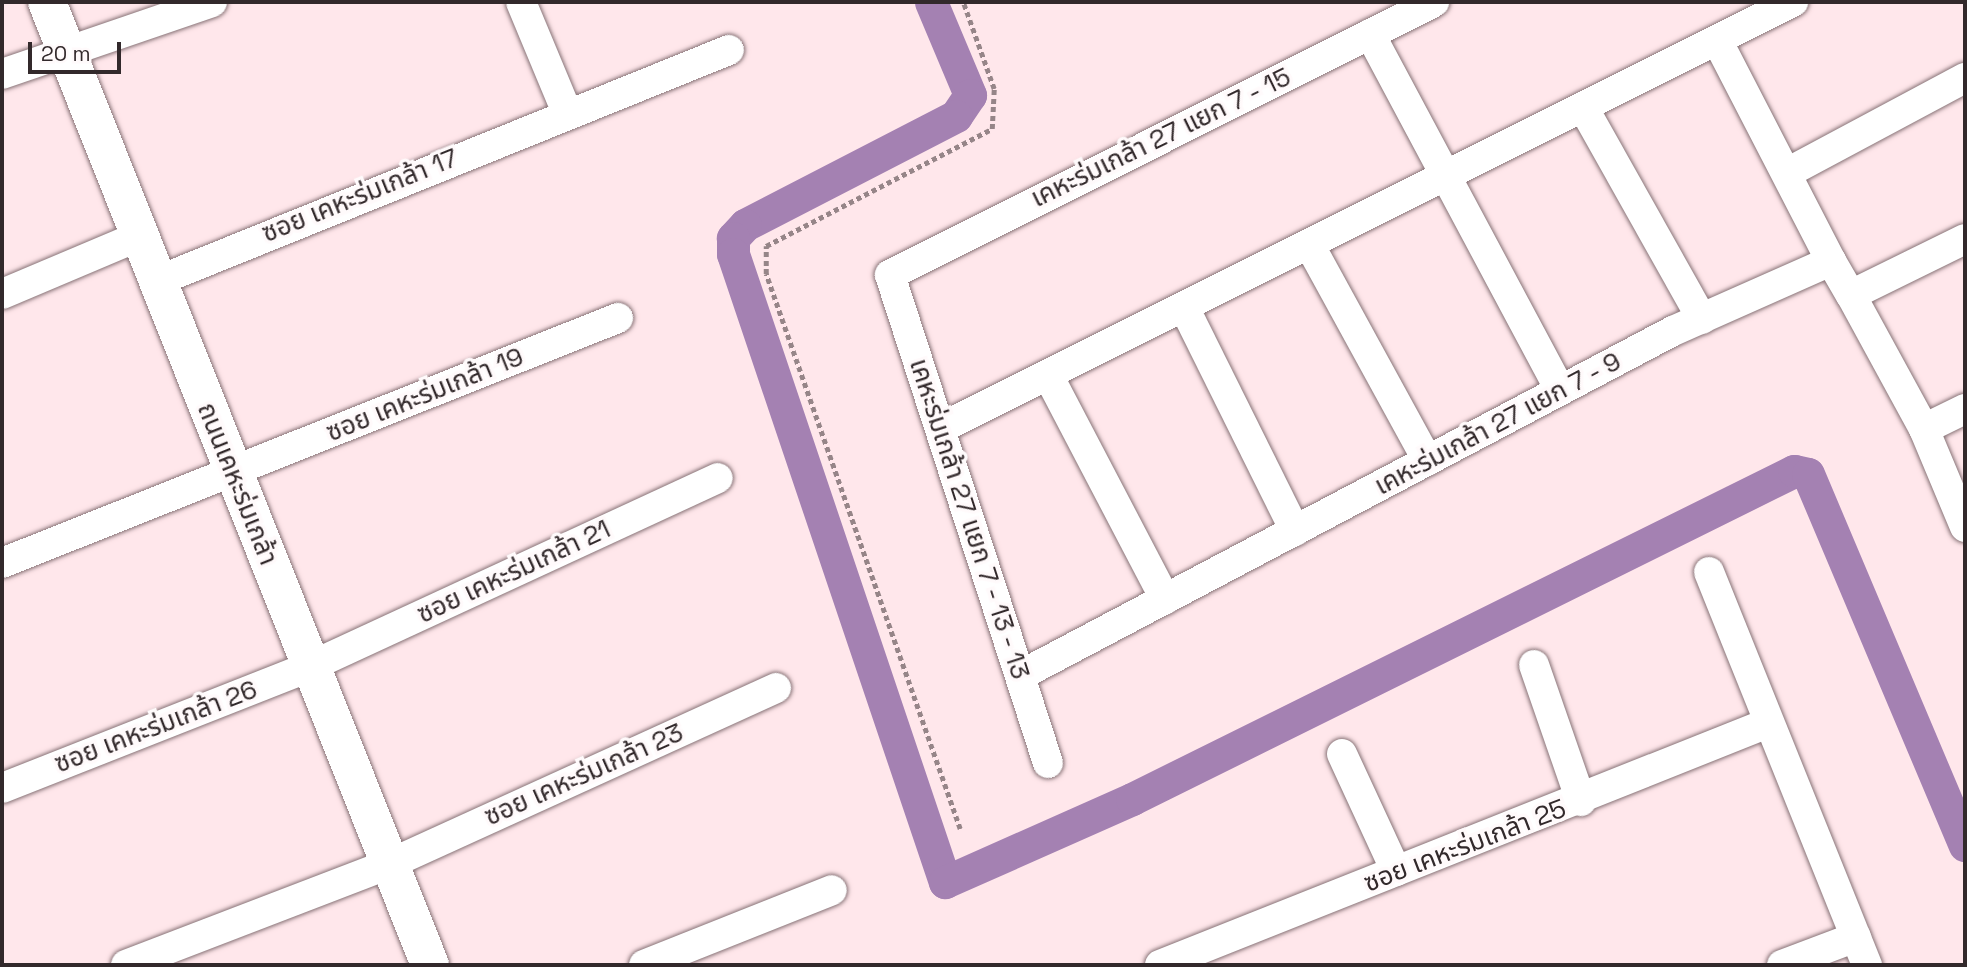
<!DOCTYPE html>
<html>
<head>
<meta charset="utf-8">
<style>
	body { margin:0 }
	#map { position:relative; width:1967px; height:967px; overflow:hidden; background:#ffe7eb; font-family:"Space Grotesk","Noto Sans Thai",sans-serif }
	div>[style] { position:absolute }
	.canal>* { height:33px; margin:-16.5px; padding:0 16.5px; transform-origin:16.5px; border-radius:16.5px; background:#a481b2 }
	.path>* { height:4.5px; margin-top:-2.25px; transform-origin:0; background:repeating-linear-gradient(90deg,#968588 0 5px,transparent 0 8.5px) }
	.roads { filter:drop-shadow(0 0 2px #887377) drop-shadow(0 0 2px #887377) }
	.street>* { height:30px; margin:-15px; padding:0 15px; transform-origin:15px; border-radius:15px; background:#fff }
	.secondary>* { height:38px; margin:-19px; padding:0 19px; transform-origin:19px; border-radius:19px; background:#fff }
	span { translate:-50% -50%; white-space:nowrap; text-align:center; line-height:1.15; -webkit-text-stroke:7px #fffafb; paint-order:stroke }
	.street-label { font-size:26px; color:#32292b }
	.frame { position:absolute; inset:0; border:4px solid #32292b; pointer-events:none }
	.scale { position:absolute; left:28px; top:42px; width:93px; height:32px; box-sizing:border-box; border:4px solid #32292b; border-top:0; padding-left:9px; font-size:21px; line-height:24px; white-space:nowrap; color:#32292b; -webkit-text-stroke:5px #fffafb; paint-order:stroke }
</style>
</head>
<body>
<div id="map">
	<div class="canal">
		<i style="left:931px;top:2px;width:101px;rotate:67.2deg"></i>
		<i style="left:970px;top:95px;width:25px;rotate:124deg"></i>
		<i style="left:956px;top:116px;width:237px;rotate:152.7deg"></i>
		<i style="left:745px;top:225px;width:18px;rotate:133deg"></i>
		<i style="left:733px;top:238px;width:16px;rotate:90deg"></i>
		<i style="left:733px;top:254px;width:663px;rotate:71.35deg"></i>
		<i style="left:945px;top:882px;width:205px;rotate:-23.9deg"></i>
		<i style="left:1132px;top:799px;width:739px;rotate:-26.36deg"></i>
		<i style="left:1794px;top:471px;width:14px;rotate:12deg"></i>
		<i style="left:1808px;top:474px;width:403px;rotate:67.1deg"></i>
	</div>
	<div class="path">
		<i style="left:960px;top:829px;width:588px;rotate:-109.27deg"></i>
		<i style="left:766px;top:274px;width:28px;rotate:-90deg"></i>
		<i style="left:766px;top:246px;width:254px;rotate:-27.4deg"></i>
		<i style="left:992px;top:129px;width:40px;rotate:-87.1deg"></i>
		<i style="left:994px;top:89px;width:92px;rotate:-109.6deg"></i>
	</div>
	<div class="roads">
		<div class="street">
			<i style="left:521px;top:2px;width:117px;rotate:67.4deg"></i>
			<i style="left:1370px;top:34px;width:404px;rotate:61.9deg"></i>
			<i style="left:1717px;top:40px;width:249px;rotate:62.7deg"></i>
			<i style="left:2px;top:74px;width:222px;rotate:-18.9deg"></i>
			<i style="left:1583px;top:107px;width:243px;rotate:60.7deg"></i>
			<i style="left:1787px;top:173px;width:202px;rotate:-28.1deg"></i>
			<i style="left:1309px;top:244px;width:247px;rotate:61.3deg"></i>
			<i style="left:155px;top:282px;width:619px;rotate:-22.01deg"></i>
			<i style="left:2px;top:294px;width:147px;rotate:-22.9deg"></i>
			<i style="left:1851px;top:295px;width:153px;rotate:61.4deg"></i>
			<i style="left:1924px;top:429px;width:106px;rotate:67.3deg"></i>
			<i style="left:1184px;top:307px;width:250px;rotate:63.6deg"></i>
			<i style="left:1048px;top:375px;width:253px;rotate:62.4deg"></i>
			<i style="left:941px;top:428px;width:953px;rotate:-26.57deg"></i>
			<i style="left:1924px;top:429px;width:46px;rotate:-26deg"></i>
			<i style="left:2px;top:563px;width:663px;rotate:-21.69deg"></i>
			<i style="left:1709px;top:572px;width:424px;rotate:68.1deg"></i>
			<i style="left:1534px;top:665px;width:144px;rotate:70.9deg"></i>
			<i style="left:1021px;top:675px;width:737px;rotate:-27.82deg"></i>
			<i style="left:1673px;top:331px;width:173px;rotate:-23.9deg"></i>
			<i style="left:1831px;top:261px;width:39px;rotate:60deg"></i>
			<i style="left:1851px;top:295px;width:127px;rotate:-26.2deg"></i>
			<i style="left:1342px;top:754px;width:129px;rotate:65.2deg"></i>
			<i style="left:1048px;top:763px;width:513px;rotate:-107.94deg"></i>
			<i style="left:890px;top:275px;width:609px;rotate:-26.65deg"></i>
			<i style="left:2px;top:788px;width:332px;rotate:-21.5deg"></i>
			<i style="left:311px;top:666px;width:448px;rotate:-24.8deg"></i>
			<i style="left:126px;top:965px;width:285px;rotate:-21deg"></i>
			<i style="left:392px;top:863px;width:422px;rotate:-24.5deg"></i>
			<i style="left:644px;top:965px;width:202px;rotate:-21.7deg"></i>
			<i style="left:1160px;top:965px;width:654px;rotate:-21.7deg"></i>
			<i style="left:1782px;top:965px;width:79px;rotate:-20.7deg"></i>
		</div>
		<div class="secondary">
			<i style="left:47px;top:2px;width:1036px;rotate:68.31deg"></i>
		</div>
	</div>
	<div class="street-label">
		<span style="left:1161px;top:138px;rotate:-26deg">เคหะร่มเกล้า 27 แยก 7 - 15</span>
		<span style="left:360px;top:196px;rotate:-22deg">ซอย เคหะร่มเกล้า 17</span>
		<span style="left:425px;top:395px;rotate:-22deg">ซอย เคหะร่มเกล้า 19</span>
		<span style="left:1498px;top:424px;rotate:-28deg">เคหะร่มเกล้า 27 แยก 7 - 9</span>
		<span style="left:237px;top:484px;rotate:68deg">ถนนเคหะร่มเกล้า</span>
		<span style="left:969px;top:519px;rotate:72deg">เคหะร่มเกล้า 27 แยก 7 - 13 - 13</span>
		<span style="left:514px;top:572px;rotate:-25deg">ซอย เคหะร่มเกล้า 21</span>
		<span style="left:156px;top:727px;rotate:-21deg">ซอย เคหะร่มเกล้า 26</span>
		<span style="left:584px;top:775px;rotate:-24deg">ซอย เคหะร่มเกล้า 23</span>
		<span style="left:1465px;top:846px;rotate:-21deg">ซอย เคหะร่มเกล้า 25</span>
	</div>
	<div class="frame"></div>
	<div class="scale">20 m</div>
</div>
</body>
</html>
